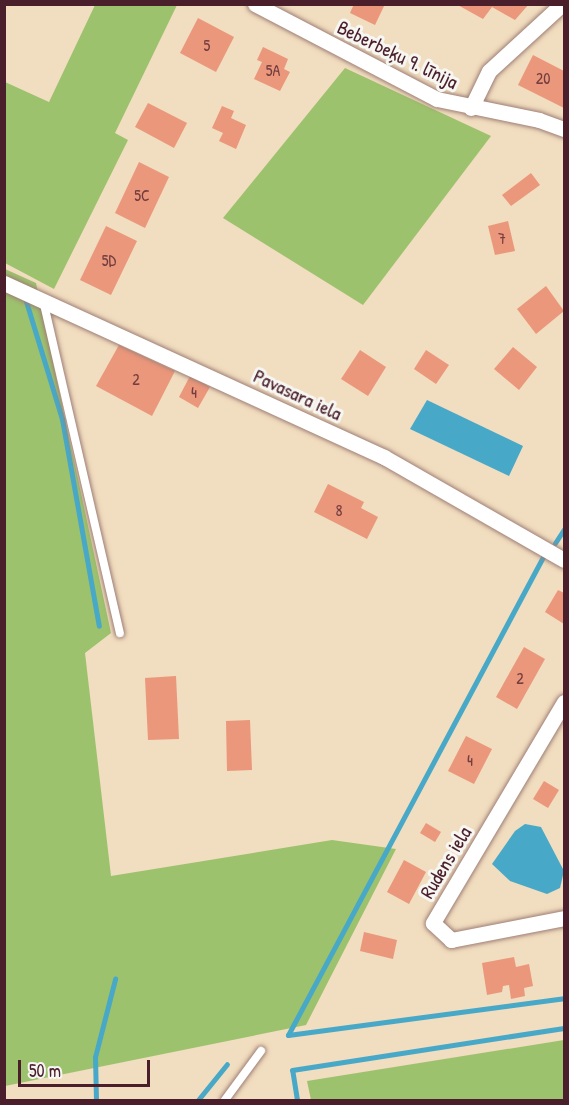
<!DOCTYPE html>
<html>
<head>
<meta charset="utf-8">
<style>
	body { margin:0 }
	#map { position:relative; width:569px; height:1105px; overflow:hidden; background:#f1ddbf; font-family:"Patrick Hand",sans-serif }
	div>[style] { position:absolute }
	.green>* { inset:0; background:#9dc26d }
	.water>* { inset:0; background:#48a8c7 }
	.stream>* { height:5px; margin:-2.5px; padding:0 2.5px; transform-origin:2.5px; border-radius:2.5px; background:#48a8c7 }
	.building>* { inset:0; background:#eb977b }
	.roads { filter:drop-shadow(0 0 2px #9e7e75) drop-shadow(0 0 2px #9e7e75) }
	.service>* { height:8px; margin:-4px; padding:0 4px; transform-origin:4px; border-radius:4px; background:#fff }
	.minor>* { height:15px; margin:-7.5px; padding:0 7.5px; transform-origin:7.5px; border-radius:7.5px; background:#fff }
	span { translate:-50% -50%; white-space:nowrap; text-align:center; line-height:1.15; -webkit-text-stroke:6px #f6f6f2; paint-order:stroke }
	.number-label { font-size:16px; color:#723d3f }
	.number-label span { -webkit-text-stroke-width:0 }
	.street-label { font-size:20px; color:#4a1f2b }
	.frame { position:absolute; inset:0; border:6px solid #4a1f2b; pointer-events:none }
	.scale { position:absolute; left:18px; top:1060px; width:132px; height:27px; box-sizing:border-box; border:3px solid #4a1f2b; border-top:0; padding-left:8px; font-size:18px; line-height:21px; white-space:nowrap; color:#4a1f2b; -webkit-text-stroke:4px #f6f6f2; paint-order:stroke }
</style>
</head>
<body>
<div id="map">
	<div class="green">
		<i style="clip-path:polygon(95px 5px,177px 5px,115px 133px,128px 140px,54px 289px,5px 263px,5px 82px,49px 102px)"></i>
		<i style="clip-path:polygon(345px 68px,491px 136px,363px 305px,223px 218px)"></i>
		<i style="clip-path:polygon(5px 269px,36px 283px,111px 633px,85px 653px,111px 876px,332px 840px,396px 849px,306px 1025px,5px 1086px)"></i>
		<i style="clip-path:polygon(564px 1040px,564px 1100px,311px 1100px,307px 1081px)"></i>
	</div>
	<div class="water">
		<i style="clip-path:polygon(427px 400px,523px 446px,509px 476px,410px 429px)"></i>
		<i style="clip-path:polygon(525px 824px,541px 827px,564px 871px,560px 888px,547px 894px,510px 881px,492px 864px,515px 831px)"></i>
	</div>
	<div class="stream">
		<i style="left:25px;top:298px;width:127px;rotate:73deg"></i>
		<i style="left:62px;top:419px;width:210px;rotate:79.9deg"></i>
		<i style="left:555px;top:543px;width:17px;rotate:-57deg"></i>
		<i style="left:288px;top:1035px;width:546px;rotate:-61.93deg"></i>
		<i style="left:288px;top:1035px;width:278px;rotate:-7.6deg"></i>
		<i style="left:96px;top:1100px;width:43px;rotate:-91.3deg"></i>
		<i style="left:95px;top:1057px;width:81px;rotate:-75.6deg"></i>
		<i style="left:198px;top:1100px;width:46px;rotate:-51.1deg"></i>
		<i style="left:297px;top:1100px;width:30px;rotate:-99deg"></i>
		<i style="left:292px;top:1070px;width:275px;rotate:-8.8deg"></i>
	</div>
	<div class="building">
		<i style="clip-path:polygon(354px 4px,385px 4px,375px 25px,350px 13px)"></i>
		<i style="clip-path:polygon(456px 4px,529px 4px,515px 20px,492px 7px,483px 19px)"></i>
		<i style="clip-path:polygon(198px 18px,234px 37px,216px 72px,180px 53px)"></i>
		<i style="clip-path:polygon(263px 47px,288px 59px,284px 69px,290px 72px,280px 91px,254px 79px,262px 62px,257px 60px)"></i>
		<i style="clip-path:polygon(533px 55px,564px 71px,564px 108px,518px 85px)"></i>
		<i style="clip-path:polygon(148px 103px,187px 123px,174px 148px,135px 127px)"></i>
		<i style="clip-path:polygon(222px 106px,234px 111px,231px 118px,246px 125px,236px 149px,219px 141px,223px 133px,212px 128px)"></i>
		<i style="clip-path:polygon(139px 162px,169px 177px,145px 228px,115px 213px)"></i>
		<i style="clip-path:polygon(531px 173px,540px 185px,511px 206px,502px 195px)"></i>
		<i style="clip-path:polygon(508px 221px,515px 251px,495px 255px,488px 226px)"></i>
		<i style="clip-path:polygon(106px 226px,137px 241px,111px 295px,80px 280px)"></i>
		<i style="clip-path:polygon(546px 286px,564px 311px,536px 334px,517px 309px)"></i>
		<i style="clip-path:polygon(119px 345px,175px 371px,152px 416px,96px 386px)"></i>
		<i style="clip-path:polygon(513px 347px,537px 367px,519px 390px,494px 369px)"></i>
		<i style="clip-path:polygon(360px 350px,386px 367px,368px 396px,341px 379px)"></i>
		<i style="clip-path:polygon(426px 350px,449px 365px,436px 384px,414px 369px)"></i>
		<i style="clip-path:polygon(190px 376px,210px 387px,198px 408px,179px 397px)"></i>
		<i style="clip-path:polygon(328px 484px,364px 502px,361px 508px,378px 517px,367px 539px,314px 512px)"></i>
		<i style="clip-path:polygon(558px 590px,564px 593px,564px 624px,545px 612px)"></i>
		<i style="clip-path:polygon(524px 647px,545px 659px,517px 709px,496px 697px)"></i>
		<i style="clip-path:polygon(176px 676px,179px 739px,148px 740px,145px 678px)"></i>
		<i style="clip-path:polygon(250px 720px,252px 770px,227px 771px,226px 721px)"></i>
		<i style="clip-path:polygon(466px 736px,492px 749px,474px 784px,448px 771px)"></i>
		<i style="clip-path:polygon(544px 781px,559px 790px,548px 808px,533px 799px)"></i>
		<i style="clip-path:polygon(426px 823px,441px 832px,435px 842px,420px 833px)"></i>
		<i style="clip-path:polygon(404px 860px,426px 872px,409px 904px,387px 892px)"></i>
		<i style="clip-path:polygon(364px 932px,397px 940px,393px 959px,360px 951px)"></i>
		<i style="clip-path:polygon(514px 957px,516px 967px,529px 964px,533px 986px,524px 988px,525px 996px,511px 999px,509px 985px,503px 986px,502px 992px,487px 995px,482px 963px)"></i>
	</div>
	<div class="roads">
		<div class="service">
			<i style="left:43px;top:300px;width:342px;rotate:77deg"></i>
			<i style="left:225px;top:1100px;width:61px;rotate:-53.7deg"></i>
		</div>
		<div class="minor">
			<i style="left:255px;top:4px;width:205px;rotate:27.6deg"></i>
			<i style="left:437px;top:99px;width:104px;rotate:11.6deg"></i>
			<i style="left:539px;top:120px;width:27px;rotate:20deg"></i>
			<i style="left:471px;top:108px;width:41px;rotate:-64.1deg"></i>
			<i style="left:489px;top:71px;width:99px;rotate:-42.5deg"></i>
			<i style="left:4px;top:283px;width:418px;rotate:24.6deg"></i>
			<i style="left:384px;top:457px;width:207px;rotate:29.8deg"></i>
			<i style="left:564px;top:702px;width:257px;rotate:120.7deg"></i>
			<i style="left:433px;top:923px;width:25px;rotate:43deg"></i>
			<i style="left:451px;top:940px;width:115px;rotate:-11deg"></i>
		</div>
	</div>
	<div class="number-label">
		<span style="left:207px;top:45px">5</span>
		<span style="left:273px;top:70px">5A</span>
		<span style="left:543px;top:78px">20</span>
		<span style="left:142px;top:195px">5C</span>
		<span style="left:502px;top:238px">7</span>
		<span style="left:109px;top:260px">5D</span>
		<span style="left:136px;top:379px">2</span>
		<span style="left:194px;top:392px">4</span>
		<span style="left:339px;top:510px">8</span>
		<span style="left:520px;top:678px">2</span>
		<span style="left:470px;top:760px">4</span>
	</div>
	<div class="street-label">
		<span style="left:398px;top:54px;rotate:26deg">Beberbeķu 9. līnija</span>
		<span style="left:298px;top:394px;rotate:25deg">Pavasara iela</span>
		<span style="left:445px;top:862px;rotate:-59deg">Rudens iela</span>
	</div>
	<div class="frame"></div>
	<div class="scale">50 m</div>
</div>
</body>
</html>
